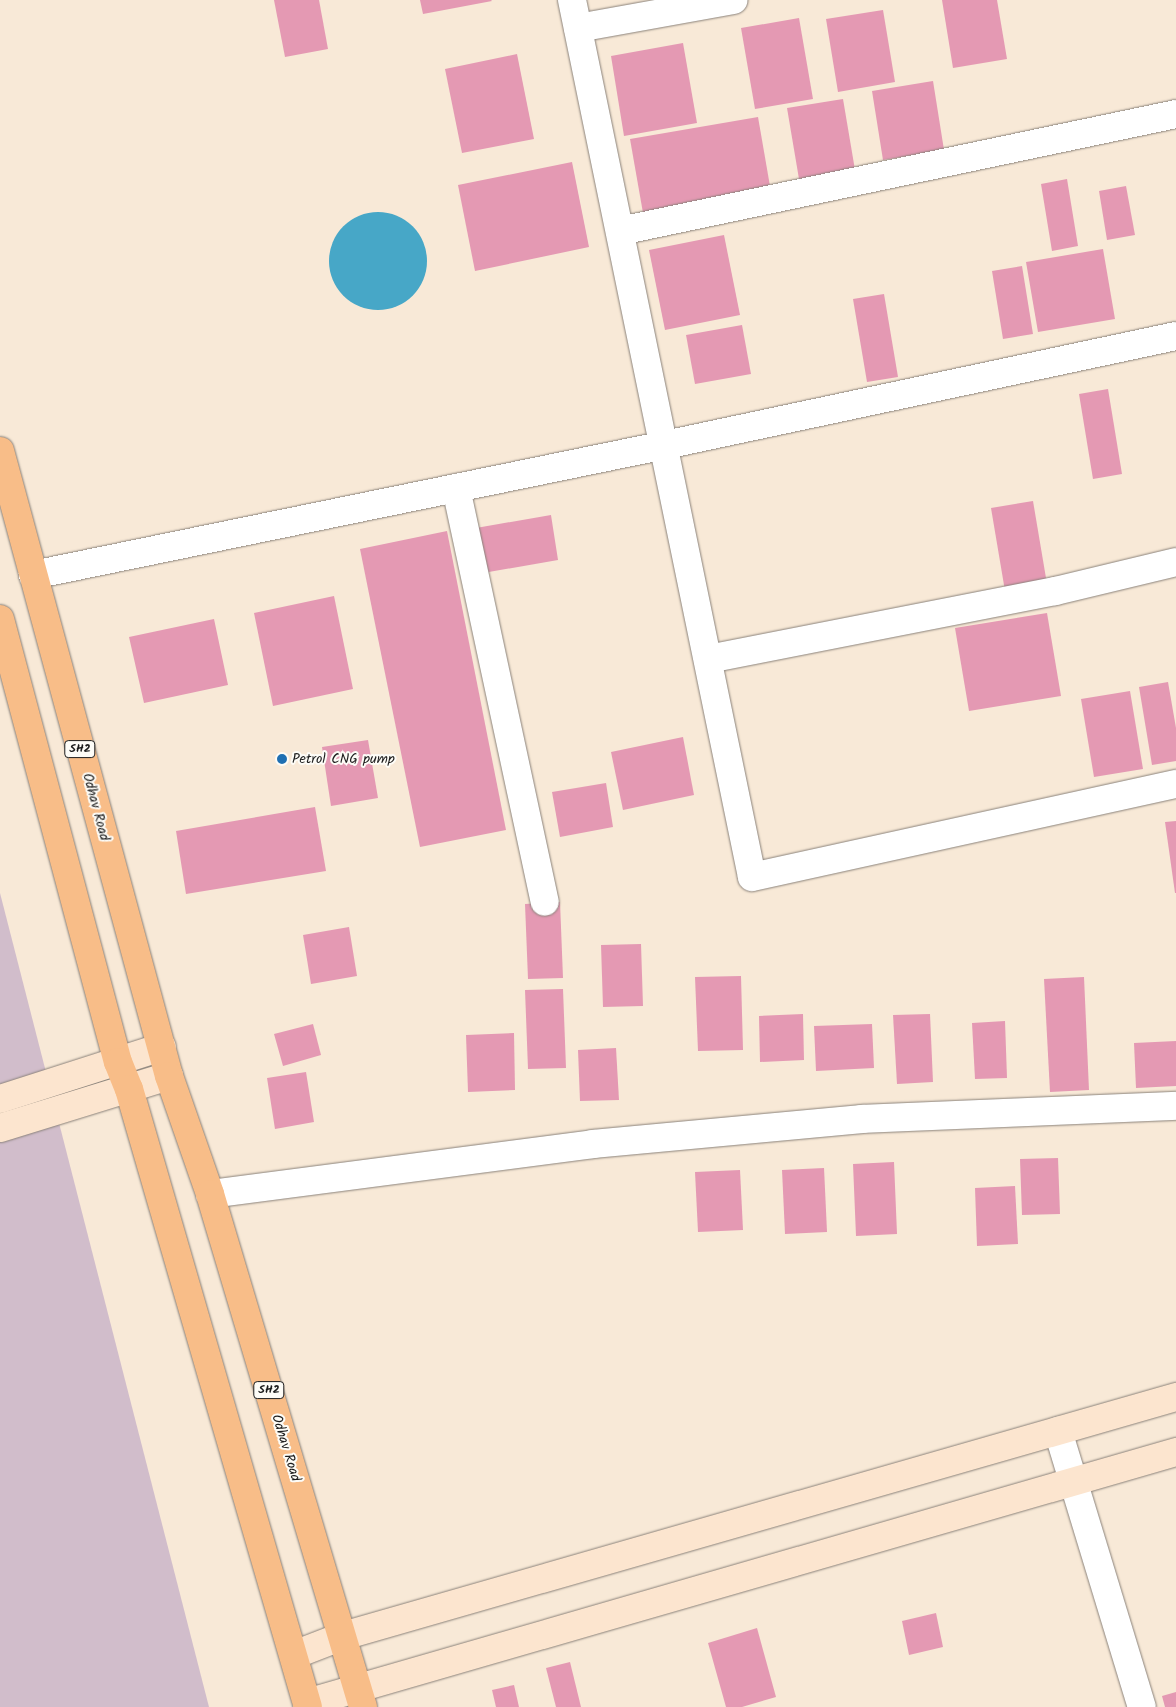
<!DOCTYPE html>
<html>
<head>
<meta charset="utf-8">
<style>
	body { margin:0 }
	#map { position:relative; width:1176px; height:1707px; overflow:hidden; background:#f8e9d7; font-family:Kalam,sans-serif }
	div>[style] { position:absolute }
	.industrial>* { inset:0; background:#d1bdcb }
	.water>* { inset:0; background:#47a7c7 }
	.round { border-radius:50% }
	.building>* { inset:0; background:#e499b3 }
	.roads { filter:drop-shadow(0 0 1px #8a827a) drop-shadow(0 0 1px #8a827a) }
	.street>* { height:28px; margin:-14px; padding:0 14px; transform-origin:14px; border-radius:14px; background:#fff }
	.secondary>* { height:28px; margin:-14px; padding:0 14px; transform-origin:14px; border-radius:14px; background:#fce5cf }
	.primary>* { height:28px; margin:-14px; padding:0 14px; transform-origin:14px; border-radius:14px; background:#f8bd88 }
	.dots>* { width:14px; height:14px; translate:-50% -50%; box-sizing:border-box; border:2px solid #fdfcf7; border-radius:50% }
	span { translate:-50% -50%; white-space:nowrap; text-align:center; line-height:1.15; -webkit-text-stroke:4px #fdfcf7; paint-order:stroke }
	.shield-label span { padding:1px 4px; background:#fdfcf7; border:1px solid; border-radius:4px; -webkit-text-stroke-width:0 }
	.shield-label { font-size:12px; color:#1c1c1c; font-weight:700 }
	.poi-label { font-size:14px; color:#1c1c1c }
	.left { translate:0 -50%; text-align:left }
	.street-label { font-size:14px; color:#1c1c1c }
</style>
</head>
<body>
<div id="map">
	<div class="industrial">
		<i style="clip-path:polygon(0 893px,209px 1707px,0 1707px)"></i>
	</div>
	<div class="water">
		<i class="round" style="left:329px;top:212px;width:98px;height:98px"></i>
	</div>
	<div class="building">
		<i style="clip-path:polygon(274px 0,319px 0,328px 49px,285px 57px)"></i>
		<i style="clip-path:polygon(420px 0,491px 0,492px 1px,423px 14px)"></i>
		<i style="clip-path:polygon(942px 0,997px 0,1007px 59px,953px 68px)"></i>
		<i style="clip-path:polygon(883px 10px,895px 82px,838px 92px,826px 19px)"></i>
		<i style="clip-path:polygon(799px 18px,813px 99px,755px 109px,741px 28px)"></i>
		<i style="clip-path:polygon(683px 43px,697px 123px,624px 136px,611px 56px)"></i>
		<i style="clip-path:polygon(517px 54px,534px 139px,462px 153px,445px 69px)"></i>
		<i style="clip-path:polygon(933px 81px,944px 150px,883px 160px,872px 91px)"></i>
		<i style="clip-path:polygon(843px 99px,855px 170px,799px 179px,787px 108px)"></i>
		<i style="clip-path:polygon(758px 117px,771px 192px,643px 213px,630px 139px)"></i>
		<i style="clip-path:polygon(572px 162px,589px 247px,475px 271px,458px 185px)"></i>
		<i style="clip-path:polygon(1067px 179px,1078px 246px,1052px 251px,1041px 184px)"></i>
		<i style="clip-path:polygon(1126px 186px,1135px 235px,1107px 240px,1099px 191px)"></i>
		<i style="clip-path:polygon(724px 235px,740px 315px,665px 330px,649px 250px)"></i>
		<i style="clip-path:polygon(1103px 249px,1115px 319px,1038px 332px,1026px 262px)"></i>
		<i style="clip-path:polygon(1022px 266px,1033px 334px,1003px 339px,992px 271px)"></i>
		<i style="clip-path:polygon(884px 294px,898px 377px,867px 382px,853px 299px)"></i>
		<i style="clip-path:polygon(742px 325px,751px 374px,695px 384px,686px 335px)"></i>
		<i style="clip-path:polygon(1108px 389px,1122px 474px,1093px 479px,1079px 394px)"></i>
		<i style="clip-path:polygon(1033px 501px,1047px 584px,1005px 591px,991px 508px)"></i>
		<i style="clip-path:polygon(551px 515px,558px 560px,483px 573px,476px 528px)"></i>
		<i style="clip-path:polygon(447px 531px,506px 830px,420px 847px,360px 549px)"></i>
		<i style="clip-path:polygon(334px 596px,353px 689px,273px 706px,254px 613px)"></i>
		<i style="clip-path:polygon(1047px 613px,1061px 696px,969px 711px,955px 628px)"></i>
		<i style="clip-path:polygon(214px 619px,228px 685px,144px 703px,129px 637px)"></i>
		<i style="clip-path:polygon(1168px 682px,1176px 728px,1176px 761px,1152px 765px,1139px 687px)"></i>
		<i style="clip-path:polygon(1130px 691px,1143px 769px,1094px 777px,1081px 699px)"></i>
		<i style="clip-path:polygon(683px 737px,694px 795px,623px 810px,611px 752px)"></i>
		<i style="clip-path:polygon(368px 740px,378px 798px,331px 806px,322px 747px)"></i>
		<i style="clip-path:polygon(606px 783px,613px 827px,560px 837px,552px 792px)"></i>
		<i style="clip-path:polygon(315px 807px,326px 871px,186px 894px,176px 831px)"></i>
		<i style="clip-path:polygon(1176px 821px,1176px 893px,1175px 893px,1165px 822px)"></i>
		<i style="clip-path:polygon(560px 902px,563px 978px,528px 979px,525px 904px)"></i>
		<i style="clip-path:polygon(349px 927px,357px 976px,311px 984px,303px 935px)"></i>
		<i style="clip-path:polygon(641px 944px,643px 1006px,603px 1007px,601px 945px)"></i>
		<i style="clip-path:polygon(741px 976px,743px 1050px,698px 1051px,695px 977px)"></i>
		<i style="clip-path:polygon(1084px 977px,1089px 1090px,1050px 1092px,1044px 979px)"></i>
		<i style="clip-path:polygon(563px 989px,566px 1068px,528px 1069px,525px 990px)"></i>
		<i style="clip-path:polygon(803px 1014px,804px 1060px,760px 1062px,759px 1016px)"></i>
		<i style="clip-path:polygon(930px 1014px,933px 1082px,897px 1084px,893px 1015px)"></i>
		<i style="clip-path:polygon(1005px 1021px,1007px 1078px,975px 1079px,972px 1023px)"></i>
		<i style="clip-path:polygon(313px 1024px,321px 1055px,283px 1066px,274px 1034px)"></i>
		<i style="clip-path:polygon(872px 1024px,874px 1068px,816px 1071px,814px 1026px)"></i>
		<i style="clip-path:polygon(514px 1033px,515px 1090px,468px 1092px,466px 1035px)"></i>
		<i style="clip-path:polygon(1176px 1041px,1176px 1086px,1136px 1088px,1134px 1043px)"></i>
		<i style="clip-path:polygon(616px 1048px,619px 1100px,580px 1101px,578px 1050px)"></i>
		<i style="clip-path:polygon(306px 1072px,314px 1122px,275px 1129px,267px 1078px)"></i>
		<i style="clip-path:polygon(1058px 1158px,1060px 1214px,1022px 1215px,1020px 1159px)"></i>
		<i style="clip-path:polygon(894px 1162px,897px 1234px,856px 1236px,853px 1164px)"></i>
		<i style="clip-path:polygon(824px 1168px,827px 1232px,785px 1234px,782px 1170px)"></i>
		<i style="clip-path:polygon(740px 1170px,743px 1230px,698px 1232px,695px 1172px)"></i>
		<i style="clip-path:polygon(1015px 1186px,1018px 1244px,977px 1246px,975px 1188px)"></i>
		<i style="clip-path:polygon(936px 1613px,943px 1647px,909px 1655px,902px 1621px)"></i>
		<i style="clip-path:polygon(757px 1628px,776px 1697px,742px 1707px,726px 1707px,708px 1643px)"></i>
		<i style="clip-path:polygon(570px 1662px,581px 1707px,556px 1707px,546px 1668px)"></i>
		<i style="clip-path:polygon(514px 1685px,519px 1707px,496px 1707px,492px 1690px)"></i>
		<i style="clip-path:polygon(1176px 1692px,1176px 1707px,1165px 1707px,1162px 1696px)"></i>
	</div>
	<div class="roads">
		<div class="street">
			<i style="left:572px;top:0;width:895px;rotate:78.4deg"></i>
			<i style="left:752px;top:877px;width:434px;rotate:-12.4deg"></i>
			<i style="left:578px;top:28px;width:158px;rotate:-10.2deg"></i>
			<i style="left:620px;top:231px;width:568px;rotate:-11.88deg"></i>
			<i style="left:456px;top:488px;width:423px;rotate:77.9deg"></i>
			<i style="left:33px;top:575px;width:645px;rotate:-11.62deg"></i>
			<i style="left:665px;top:445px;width:522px;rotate:-12.04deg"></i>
			<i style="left:708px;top:659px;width:354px;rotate:-11.1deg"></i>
			<i style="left:1055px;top:591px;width:124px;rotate:-13.5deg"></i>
			<i style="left:210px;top:1194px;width:386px;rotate:-7.4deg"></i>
			<i style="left:593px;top:1144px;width:270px;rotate:-5.3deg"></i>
			<i style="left:862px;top:1119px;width:314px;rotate:-2.4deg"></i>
			<i style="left:1058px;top:1431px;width:288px;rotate:73.1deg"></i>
		</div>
		<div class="secondary">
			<i style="left:0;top:1099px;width:170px;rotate:-17.8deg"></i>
			<i style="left:0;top:1128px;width:177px;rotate:-17.1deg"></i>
			<i style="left:294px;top:1655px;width:53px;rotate:-21.2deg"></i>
			<i style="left:343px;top:1636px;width:867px;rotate:-16.01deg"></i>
			<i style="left:307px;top:1703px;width:905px;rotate:-16.11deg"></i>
		</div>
		<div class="primary">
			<i style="left:0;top:451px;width:647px;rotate:74.87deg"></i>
			<i style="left:169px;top:1076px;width:125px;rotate:70.8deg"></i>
			<i style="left:210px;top:1194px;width:535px;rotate:73.39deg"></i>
			<i style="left:0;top:619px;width:458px;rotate:75.1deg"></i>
			<i style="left:118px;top:1062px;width:29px;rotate:68deg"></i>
			<i style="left:129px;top:1089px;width:643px;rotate:73.85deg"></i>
		</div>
	</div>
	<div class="dots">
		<i style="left:282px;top:759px;background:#1f6fb2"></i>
	</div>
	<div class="shield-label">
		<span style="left:80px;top:749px">SH2</span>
		<span style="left:269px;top:1390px">SH2</span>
	</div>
	<div class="poi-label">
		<span class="left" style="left:292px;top:759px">Petrol CNG pump</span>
	</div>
	<div class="street-label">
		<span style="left:96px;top:807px;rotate:75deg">Odhav Road</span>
		<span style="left:286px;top:1448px;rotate:73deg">Odhav Road</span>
	</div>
</div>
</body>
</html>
